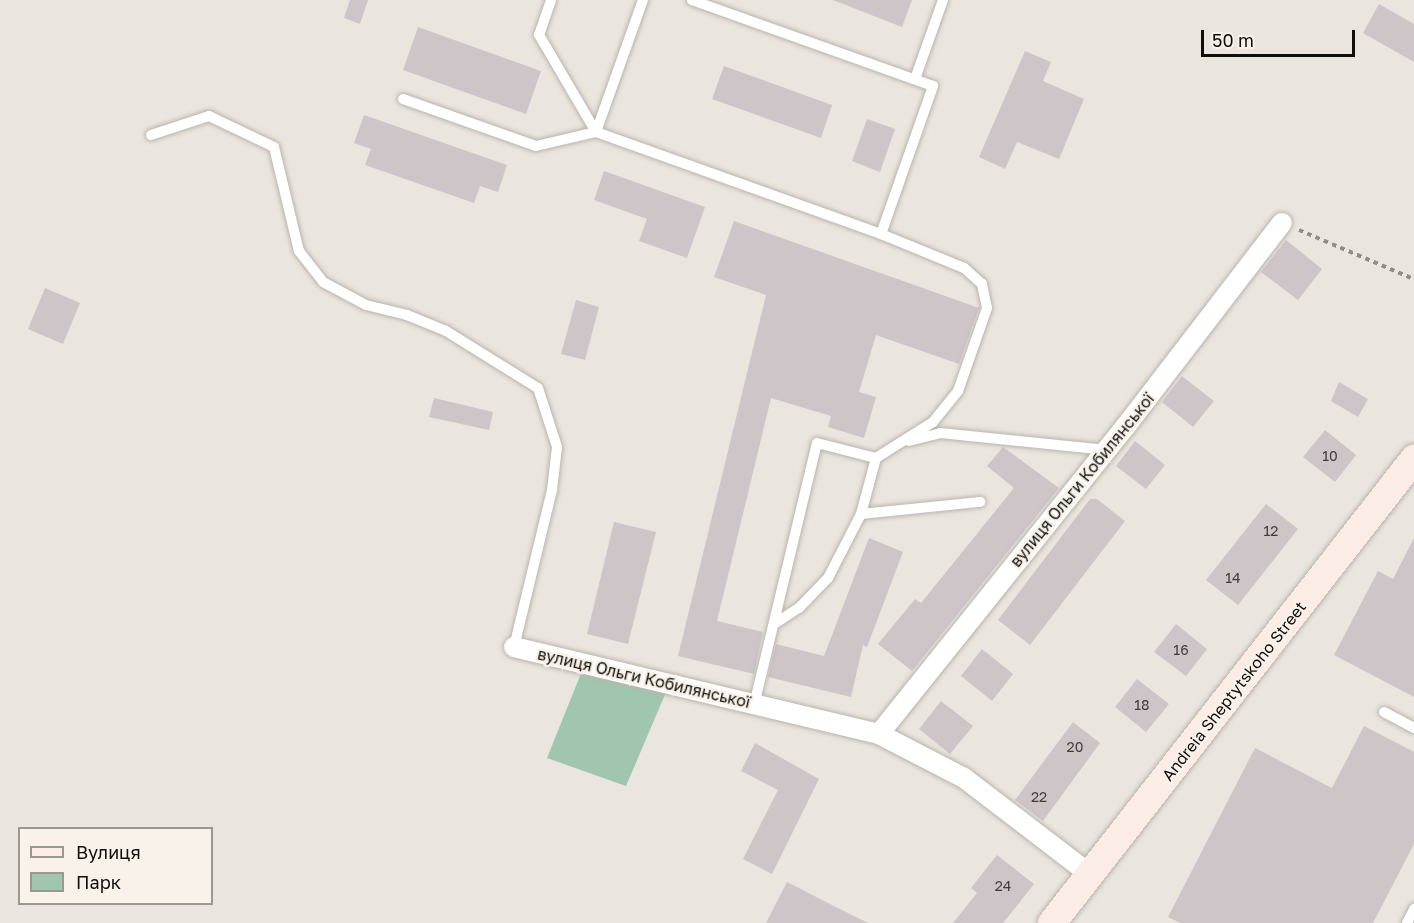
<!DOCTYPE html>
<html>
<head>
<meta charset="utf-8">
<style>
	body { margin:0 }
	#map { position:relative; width:1414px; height:923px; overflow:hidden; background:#eae5de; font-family:"Golos Text",sans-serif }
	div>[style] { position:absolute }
	.green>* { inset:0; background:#a0c6af }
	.building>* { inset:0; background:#cec5c9 }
	.path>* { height:4px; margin-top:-2px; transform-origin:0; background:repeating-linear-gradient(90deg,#908c87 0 4.5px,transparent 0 9px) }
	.roads { filter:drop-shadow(0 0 2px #b9b4ad) drop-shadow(0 0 2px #b9b4ad) }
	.service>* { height:10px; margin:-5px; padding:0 5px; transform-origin:5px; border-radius:5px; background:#fff }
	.minor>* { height:20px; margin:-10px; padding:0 10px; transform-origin:10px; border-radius:10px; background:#fff }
	.secondary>* { height:28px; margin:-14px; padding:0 14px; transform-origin:14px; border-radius:14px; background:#fbece6 }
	span { translate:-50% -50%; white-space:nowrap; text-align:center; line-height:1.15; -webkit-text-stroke:5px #f8f2eb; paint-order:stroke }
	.number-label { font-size:14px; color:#403c3a }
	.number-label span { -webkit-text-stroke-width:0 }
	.street-label { font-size:16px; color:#100e0b }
	.legend { position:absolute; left:18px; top:827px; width:195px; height:78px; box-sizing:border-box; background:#f8f2eb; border:2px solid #9b9791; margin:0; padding:8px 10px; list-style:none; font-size:18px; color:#100e0b }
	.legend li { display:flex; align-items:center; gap:12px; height:30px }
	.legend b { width:30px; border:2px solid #9b9791 }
	.scale { position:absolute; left:1201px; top:30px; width:154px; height:27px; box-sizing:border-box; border:3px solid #100e0b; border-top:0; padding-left:8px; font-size:18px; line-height:21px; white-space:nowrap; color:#100e0b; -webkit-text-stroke:4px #f8f2eb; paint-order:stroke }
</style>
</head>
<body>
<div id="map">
	<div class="green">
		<i style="clip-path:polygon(582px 671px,667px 690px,626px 786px,547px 758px)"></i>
	</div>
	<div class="building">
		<i style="clip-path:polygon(350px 0,368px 0,360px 24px,344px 18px)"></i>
		<i style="clip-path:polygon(833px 0,912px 0,902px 27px)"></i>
		<i style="clip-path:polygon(1379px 4px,1414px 24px,1414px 62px,1363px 33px)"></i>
		<i style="clip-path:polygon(418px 27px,541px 71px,526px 114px,403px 70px)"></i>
		<i style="clip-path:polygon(1025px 51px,1051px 62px,1043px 81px,1084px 99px,1059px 159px,1017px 142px,1005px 169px,979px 157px)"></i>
		<i style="clip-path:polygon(724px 66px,832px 105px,821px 138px,712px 99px)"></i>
		<i style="clip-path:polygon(364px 115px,507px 165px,498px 192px,480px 186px,474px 203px,365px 165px,371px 149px,354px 143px)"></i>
		<i style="clip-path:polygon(867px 119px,895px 129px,880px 172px,852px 161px)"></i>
		<i style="clip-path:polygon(604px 171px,705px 207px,687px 258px,639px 241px,647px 219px,594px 200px)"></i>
		<i style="clip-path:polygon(734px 221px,979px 308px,959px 364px,876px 335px,859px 392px,876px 397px,864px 438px,828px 427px,831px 416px,771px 398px,717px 621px,763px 632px,754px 674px,678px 656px,766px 295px,714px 277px)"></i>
		<i style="clip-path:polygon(1286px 240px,1322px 269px,1298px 300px,1261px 272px)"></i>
		<i style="clip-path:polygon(45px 288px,80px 303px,63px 344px,28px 329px)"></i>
		<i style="clip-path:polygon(576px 300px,599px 307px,585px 360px,561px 354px)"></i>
		<i style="clip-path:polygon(1182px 376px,1214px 401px,1193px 427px,1162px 402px)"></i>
		<i style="clip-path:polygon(1339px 382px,1368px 399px,1358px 417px,1331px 401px)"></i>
		<i style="clip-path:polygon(434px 398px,493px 412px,489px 430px,429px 417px)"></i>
		<i style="clip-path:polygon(1325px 430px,1356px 455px,1335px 482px,1303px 457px)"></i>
		<i style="clip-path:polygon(1135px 441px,1165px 465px,1146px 489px,1116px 466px)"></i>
		<i style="clip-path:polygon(1003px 447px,1059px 488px,912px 671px,878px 644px,915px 599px,921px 603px,1014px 488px,987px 466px)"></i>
		<i style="clip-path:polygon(1090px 499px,1097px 499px,1125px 521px,1030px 645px,998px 620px)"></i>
		<i style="clip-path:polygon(1266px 504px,1298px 529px,1238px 605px,1206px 580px)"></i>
		<i style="clip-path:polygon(614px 522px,656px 532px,628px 644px,587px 634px)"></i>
		<i style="clip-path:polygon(869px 538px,903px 552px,867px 647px,863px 645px,851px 697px,768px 677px,776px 644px,824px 656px)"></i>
		<i style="clip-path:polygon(1414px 538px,1414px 697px,1334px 655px,1378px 571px,1393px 579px)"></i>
		<i style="clip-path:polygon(1176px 624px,1207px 649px,1186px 676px,1154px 652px)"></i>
		<i style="clip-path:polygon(982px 649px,1013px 674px,992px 701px,961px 676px)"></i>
		<i style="clip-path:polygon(1137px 679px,1169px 704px,1146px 732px,1115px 707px)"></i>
		<i style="clip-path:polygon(941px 701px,973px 726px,950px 754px,919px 729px)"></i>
		<i style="clip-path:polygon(1073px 722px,1100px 743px,1043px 821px,1015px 800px)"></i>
		<i style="clip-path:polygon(1364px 726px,1414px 752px,1414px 844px,1373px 923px,1180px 923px,1168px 917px,1255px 748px,1332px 788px)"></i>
		<i style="clip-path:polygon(755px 743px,819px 779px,772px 874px,743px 859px,778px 790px,741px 771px)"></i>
		<i style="clip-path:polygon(997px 855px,1034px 884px,1003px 923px,953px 923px,977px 893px,971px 888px)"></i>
		<i style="clip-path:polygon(787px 882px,828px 903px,868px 923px,766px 923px)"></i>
	</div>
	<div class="path">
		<i style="left:1299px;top:230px;width:125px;rotate:23.1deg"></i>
	</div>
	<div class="roads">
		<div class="service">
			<i style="left:643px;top:0;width:140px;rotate:109.6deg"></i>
			<i style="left:596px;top:132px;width:303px;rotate:19.7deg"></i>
			<i style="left:881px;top:234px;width:157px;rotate:-70.6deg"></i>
			<i style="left:933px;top:86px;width:256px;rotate:-160.4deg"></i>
			<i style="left:915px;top:79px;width:84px;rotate:-70.5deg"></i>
			<i style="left:403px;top:99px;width:141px;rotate:19.5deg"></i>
			<i style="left:536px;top:146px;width:62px;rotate:-13.1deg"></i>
			<i style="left:596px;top:132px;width:113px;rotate:-120.4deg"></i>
			<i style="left:539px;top:35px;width:37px;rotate:-71deg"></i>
			<i style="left:151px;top:135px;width:61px;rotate:-18.1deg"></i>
			<i style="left:209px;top:116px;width:72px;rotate:25.5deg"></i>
			<i style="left:274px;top:147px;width:107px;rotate:76.5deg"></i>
			<i style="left:299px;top:251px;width:39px;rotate:52deg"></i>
			<i style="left:323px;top:282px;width:49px;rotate:28.1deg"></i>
			<i style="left:366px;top:305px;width:42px;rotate:13.7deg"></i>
			<i style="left:407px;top:315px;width:42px;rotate:22.3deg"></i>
			<i style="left:446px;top:331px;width:108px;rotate:31.8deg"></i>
			<i style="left:538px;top:388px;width:62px;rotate:72.1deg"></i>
			<i style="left:557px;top:447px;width:43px;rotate:96.6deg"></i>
			<i style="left:552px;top:490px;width:162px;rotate:103.6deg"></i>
			<i style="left:909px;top:441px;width:32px;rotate:-14deg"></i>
			<i style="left:940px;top:433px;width:168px;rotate:5.8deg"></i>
			<i style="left:861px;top:514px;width:120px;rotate:-5.8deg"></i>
			<i style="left:774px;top:624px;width:30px;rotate:-33deg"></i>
			<i style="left:799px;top:608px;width:42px;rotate:-46deg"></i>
			<i style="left:828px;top:578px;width:72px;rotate:-62.7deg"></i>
			<i style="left:861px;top:514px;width:58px;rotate:-75deg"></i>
			<i style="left:754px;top:705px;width:269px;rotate:-76.5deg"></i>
			<i style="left:817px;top:443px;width:61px;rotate:14.3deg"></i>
			<i style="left:876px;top:458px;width:67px;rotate:-32.3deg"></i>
			<i style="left:933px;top:422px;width:40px;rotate:-51deg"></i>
			<i style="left:958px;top:391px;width:88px;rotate:-70.7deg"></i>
			<i style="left:987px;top:308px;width:25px;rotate:-102deg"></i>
			<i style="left:982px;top:284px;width:24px;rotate:-138deg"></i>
			<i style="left:964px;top:268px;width:90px;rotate:-157.7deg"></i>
			<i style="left:1384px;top:712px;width:34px;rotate:28deg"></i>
			<i style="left:1407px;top:923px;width:16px;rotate:-63deg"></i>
		</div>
		<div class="minor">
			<i style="left:514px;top:647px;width:375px;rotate:13.4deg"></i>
			<i style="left:879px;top:734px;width:96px;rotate:27.4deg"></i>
			<i style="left:964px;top:778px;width:160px;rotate:37.4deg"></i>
			<i style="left:879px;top:734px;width:395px;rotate:-51.3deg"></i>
			<i style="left:1126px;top:426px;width:256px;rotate:-52.5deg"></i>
		</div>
		<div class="secondary">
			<i style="left:1052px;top:923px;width:589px;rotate:-52.04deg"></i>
		</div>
	</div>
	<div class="number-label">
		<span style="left:1330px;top:456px">10</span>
		<span style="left:1271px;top:531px">12</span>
		<span style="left:1233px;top:578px">14</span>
		<span style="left:1181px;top:650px">16</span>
		<span style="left:1142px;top:705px">18</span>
		<span style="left:1075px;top:747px">20</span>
		<span style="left:1039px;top:797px">22</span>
		<span style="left:1003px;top:886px">24</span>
	</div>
	<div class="street-label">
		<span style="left:1082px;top:480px;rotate:-51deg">вулиця Ольги Кобилянської</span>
		<span style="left:644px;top:678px;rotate:13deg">вулиця Ольги Кобилянської</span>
		<span style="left:1234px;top:691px;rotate:-52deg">Andreia Sheptytskoho Street</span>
	</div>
	<ul class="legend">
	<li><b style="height:8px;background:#fbece6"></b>Вулиця</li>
	<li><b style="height:16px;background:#a0c6af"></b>Парк</li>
	</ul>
	<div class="scale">50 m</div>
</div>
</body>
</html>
